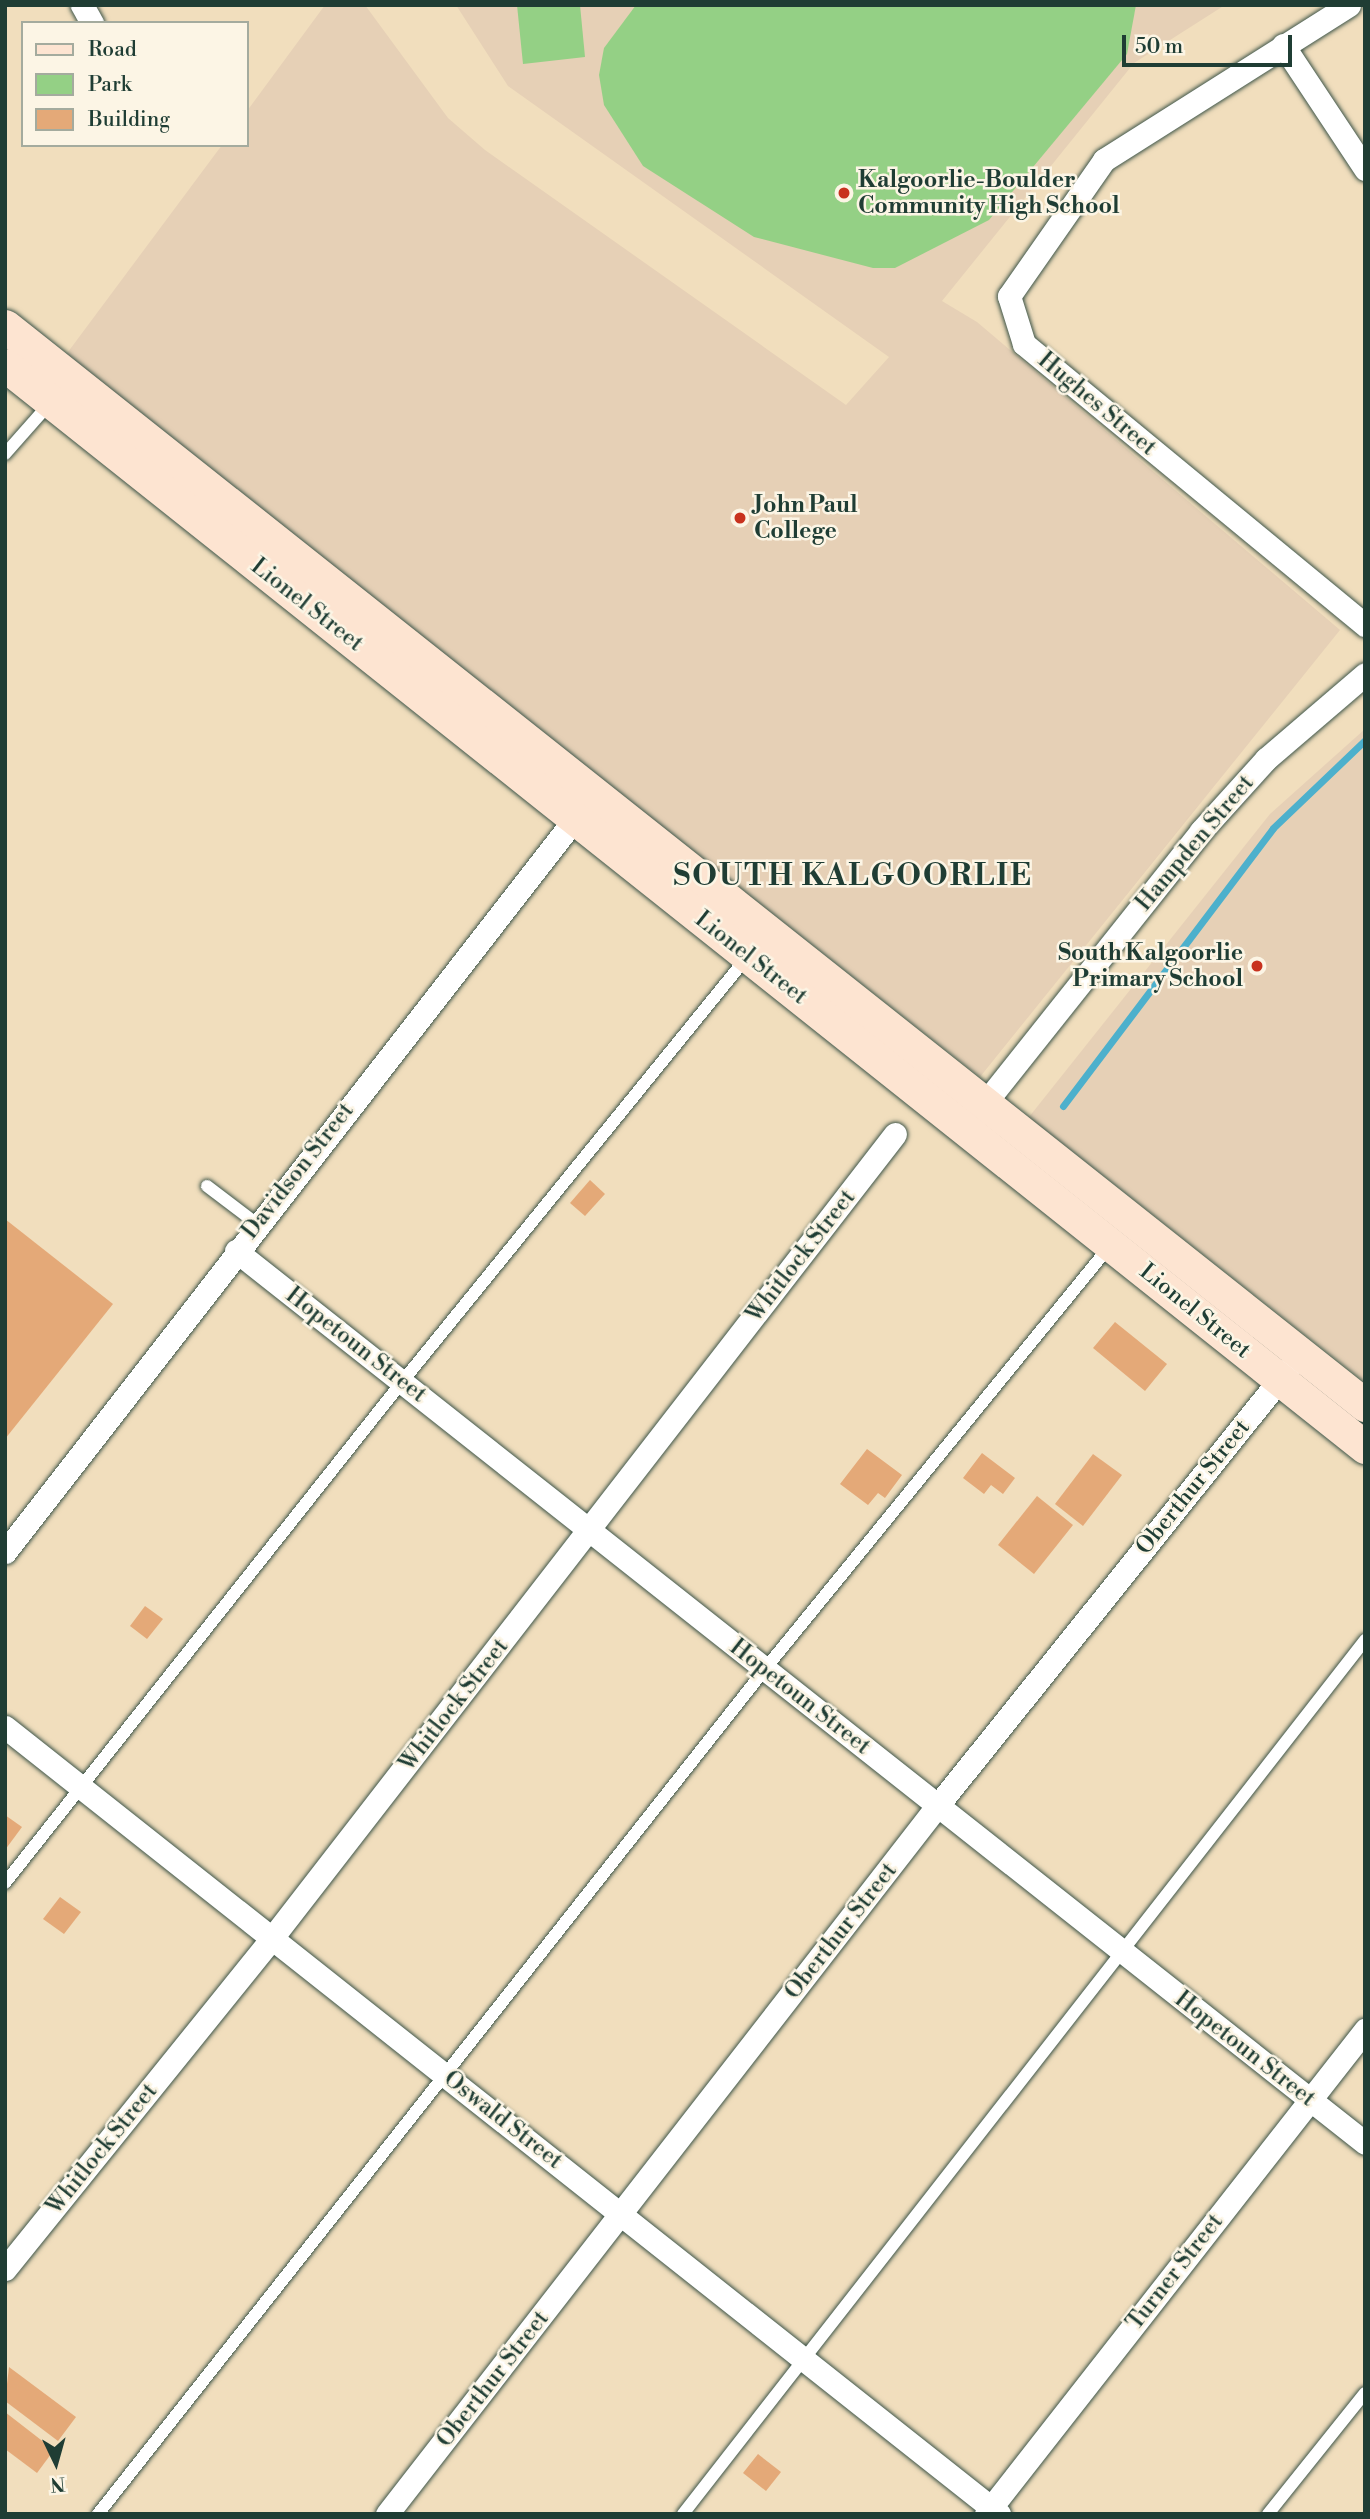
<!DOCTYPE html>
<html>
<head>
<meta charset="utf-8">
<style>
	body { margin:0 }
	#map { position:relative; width:1370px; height:2519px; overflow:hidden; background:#f1debd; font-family:"Libre Bodoni",serif }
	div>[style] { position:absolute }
	.built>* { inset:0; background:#e6d0b6 }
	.green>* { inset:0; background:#94d085 }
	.stream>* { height:7px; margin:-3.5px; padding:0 3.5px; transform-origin:3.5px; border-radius:3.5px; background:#4db0cc }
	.building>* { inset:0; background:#e4a978 }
	.roads { filter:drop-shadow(0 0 2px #3e5549) drop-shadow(0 0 2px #3e5549) }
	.lane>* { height:12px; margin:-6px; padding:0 6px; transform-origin:6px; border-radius:6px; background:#fff }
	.street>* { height:23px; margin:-11.5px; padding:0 11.5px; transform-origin:11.5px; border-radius:11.5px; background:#fff }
	.secondary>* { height:33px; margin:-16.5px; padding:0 16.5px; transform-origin:16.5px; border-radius:16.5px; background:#fde4d1 }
	.dots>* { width:19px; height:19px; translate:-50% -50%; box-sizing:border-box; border:4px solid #fcf5e5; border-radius:50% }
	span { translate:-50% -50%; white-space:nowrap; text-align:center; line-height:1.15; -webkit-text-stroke:5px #fcf5e5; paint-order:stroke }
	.poi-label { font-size:23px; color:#1f3d34; font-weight:700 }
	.left { translate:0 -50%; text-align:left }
	.right { translate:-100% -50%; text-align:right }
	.street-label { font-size:23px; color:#1f3d34 }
	.district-label { font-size:30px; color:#1f3d34; font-weight:700; letter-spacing:2px }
	.frame { position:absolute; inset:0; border:7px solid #1f3d34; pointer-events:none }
	.legend { position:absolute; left:21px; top:21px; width:228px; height:126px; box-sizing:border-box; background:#fcf5e5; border:2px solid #a4ab9e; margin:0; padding:9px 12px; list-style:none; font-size:21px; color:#1f3d34 }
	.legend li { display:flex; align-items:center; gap:14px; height:35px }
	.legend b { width:35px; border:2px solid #a4ab9e }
	.north { position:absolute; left:21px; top:2428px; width:70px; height:70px; -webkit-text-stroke:5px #fcf5e5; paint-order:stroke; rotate:175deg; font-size:19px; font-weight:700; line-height:28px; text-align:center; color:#1f3d34 }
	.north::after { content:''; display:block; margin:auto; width:24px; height:32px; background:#1f3d34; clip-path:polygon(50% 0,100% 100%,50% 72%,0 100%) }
	.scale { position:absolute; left:1122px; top:35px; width:170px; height:32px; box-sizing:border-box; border:4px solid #1f3d34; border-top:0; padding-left:9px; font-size:21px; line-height:24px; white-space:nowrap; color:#1f3d34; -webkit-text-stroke:5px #fcf5e5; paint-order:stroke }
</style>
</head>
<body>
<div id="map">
	<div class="built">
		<i style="clip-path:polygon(325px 5px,365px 5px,448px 118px,485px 150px,846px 405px,889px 357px,508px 86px,456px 5px,1225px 5px,1134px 63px,942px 301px,977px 322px,1340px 630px,980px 1077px,65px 356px,222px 145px,247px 145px,247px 111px)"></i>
		<i style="clip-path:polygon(1365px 729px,1365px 1382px,1029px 1117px,1270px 814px)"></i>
	</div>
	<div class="green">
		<i style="clip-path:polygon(517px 5px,580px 5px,585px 57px,523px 64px)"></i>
		<i style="clip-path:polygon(636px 5px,1136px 5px,1127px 54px,989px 220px,895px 268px,873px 268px,754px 237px,643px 166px,604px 105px,599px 75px,604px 48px)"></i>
	</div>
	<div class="stream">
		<i style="left:1063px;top:1106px;width:348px;rotate:-52.9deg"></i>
		<i style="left:1273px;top:828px;width:127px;rotate:-43.7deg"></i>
	</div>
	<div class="building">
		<i style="clip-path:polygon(590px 1180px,605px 1194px,585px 1216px,570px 1203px)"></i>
		<i style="clip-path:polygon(5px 1219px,113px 1304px,5px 1439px)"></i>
		<i style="clip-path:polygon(1115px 1322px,1167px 1364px,1145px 1391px,1093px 1348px)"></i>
		<i style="clip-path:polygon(867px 1449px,902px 1475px,885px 1498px,878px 1493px,868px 1505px,840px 1484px)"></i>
		<i style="clip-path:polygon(982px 1453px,1015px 1478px,1003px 1494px,991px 1485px,984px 1494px,963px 1478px)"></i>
		<i style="clip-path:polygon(1093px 1454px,1122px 1475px,1083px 1526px,1055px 1504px)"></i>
		<i style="clip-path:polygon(1037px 1496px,1073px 1525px,1034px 1574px,998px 1545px)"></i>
		<i style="clip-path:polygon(145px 1606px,163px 1619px,147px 1639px,130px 1626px)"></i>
		<i style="clip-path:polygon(5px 1815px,22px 1827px,5px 1850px)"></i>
		<i style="clip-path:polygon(60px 1897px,81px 1912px,64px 1934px,43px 1919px)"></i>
		<i style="clip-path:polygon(9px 2367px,76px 2417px,58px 2441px,5px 2401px)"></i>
		<i style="clip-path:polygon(5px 2412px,54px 2450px,37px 2473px,5px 2449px)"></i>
		<i style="clip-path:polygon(758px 2454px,781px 2472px,766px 2491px,743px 2473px)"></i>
	</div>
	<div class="roads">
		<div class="lane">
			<i style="left:5px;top:454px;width:69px;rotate:-48.5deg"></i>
			<i style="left:207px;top:1186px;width:63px;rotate:37.2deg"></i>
			<i style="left:5px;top:1883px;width:639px;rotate:-51.61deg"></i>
			<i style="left:402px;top:1382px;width:549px;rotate:-50.92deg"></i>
			<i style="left:98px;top:2514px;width:1077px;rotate:-51.71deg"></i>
			<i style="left:765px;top:1669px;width:544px;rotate:-50.81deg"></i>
			<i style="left:683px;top:2514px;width:1109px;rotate:-52.03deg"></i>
			<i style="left:1268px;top:2514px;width:155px;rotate:-51.3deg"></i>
		</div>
		<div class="street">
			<i style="left:82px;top:5px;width:21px;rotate:61deg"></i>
			<i style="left:1349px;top:5px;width:290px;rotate:147.7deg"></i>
			<i style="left:1104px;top:160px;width:166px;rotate:124.9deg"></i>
			<i style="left:1009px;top:296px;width:50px;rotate:72.6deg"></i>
			<i style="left:1024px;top:344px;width:442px;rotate:39.5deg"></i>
			<i style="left:1283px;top:45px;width:149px;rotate:56.5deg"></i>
			<i style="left:977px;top:1113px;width:360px;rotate:-51.5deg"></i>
			<i style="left:1201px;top:831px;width:97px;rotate:-47.9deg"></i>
			<i style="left:1266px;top:759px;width:130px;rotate:-40.6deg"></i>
			<i style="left:236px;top:1251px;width:1439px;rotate:38.31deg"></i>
			<i style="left:5px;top:1552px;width:944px;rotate:-52.15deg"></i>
			<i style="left:5px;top:1727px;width:1268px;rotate:38.37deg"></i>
			<i style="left:5px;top:2269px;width:425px;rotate:-51.1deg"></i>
			<i style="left:272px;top:1938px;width:1017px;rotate:-52.23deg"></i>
			<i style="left:387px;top:2514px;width:898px;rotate:-52.15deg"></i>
			<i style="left:938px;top:1805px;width:559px;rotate:-51.24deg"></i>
			<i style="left:986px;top:2514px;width:615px;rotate:-51.94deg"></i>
		</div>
		<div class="secondary">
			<i style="left:5px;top:326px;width:1736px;rotate:38.43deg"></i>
			<i style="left:5px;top:365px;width:1738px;rotate:38.51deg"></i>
		</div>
	</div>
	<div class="dots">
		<i style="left:844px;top:193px;background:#c8321e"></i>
		<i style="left:740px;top:518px;background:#c8321e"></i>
		<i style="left:1257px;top:966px;background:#c8321e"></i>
	</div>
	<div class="poi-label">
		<span class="left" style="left:858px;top:193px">Kalgoorlie-Boulder<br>Community High School</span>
		<span class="left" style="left:754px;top:518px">John Paul<br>College</span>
		<span class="right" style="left:1243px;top:966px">South Kalgoorlie<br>Primary School</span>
	</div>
	<div class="street-label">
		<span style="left:1097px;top:404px;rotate:40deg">Hughes Street</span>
		<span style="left:307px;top:605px;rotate:38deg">Lionel Street</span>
		<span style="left:1195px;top:843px;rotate:-50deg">Hampden Street</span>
		<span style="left:751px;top:958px;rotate:38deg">Lionel Street</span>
		<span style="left:298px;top:1171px;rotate:-52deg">Davidson Street</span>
		<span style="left:801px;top:1256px;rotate:-52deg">Whitlock Street</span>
		<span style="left:1195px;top:1311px;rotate:39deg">Lionel Street</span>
		<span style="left:356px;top:1345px;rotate:38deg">Hopetoun Street</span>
		<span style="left:1193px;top:1487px;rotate:-51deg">Oberthur Street</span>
		<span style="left:800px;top:1697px;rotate:38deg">Hopetoun Street</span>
		<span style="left:454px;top:1705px;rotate:-52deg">Whitlock Street</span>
		<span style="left:841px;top:1931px;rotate:-52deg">Oberthur Street</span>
		<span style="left:1245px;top:2049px;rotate:38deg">Hopetoun Street</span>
		<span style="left:503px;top:2120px;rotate:38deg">Oswald Street</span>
		<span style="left:102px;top:2149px;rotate:-51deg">Whitlock Street</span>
		<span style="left:1175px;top:2272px;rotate:-52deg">Turner Street</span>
		<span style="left:493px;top:2379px;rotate:-52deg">Oberthur Street</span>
	</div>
	<div class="district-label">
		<span style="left:853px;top:876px">SOUTH KALGOORLIE</span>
	</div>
	<div class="frame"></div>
	<ul class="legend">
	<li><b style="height:9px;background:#fde4d1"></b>Road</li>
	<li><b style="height:19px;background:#94d085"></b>Park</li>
	<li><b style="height:19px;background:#e4a978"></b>Building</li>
	</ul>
	<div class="north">N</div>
	<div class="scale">50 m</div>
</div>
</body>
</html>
